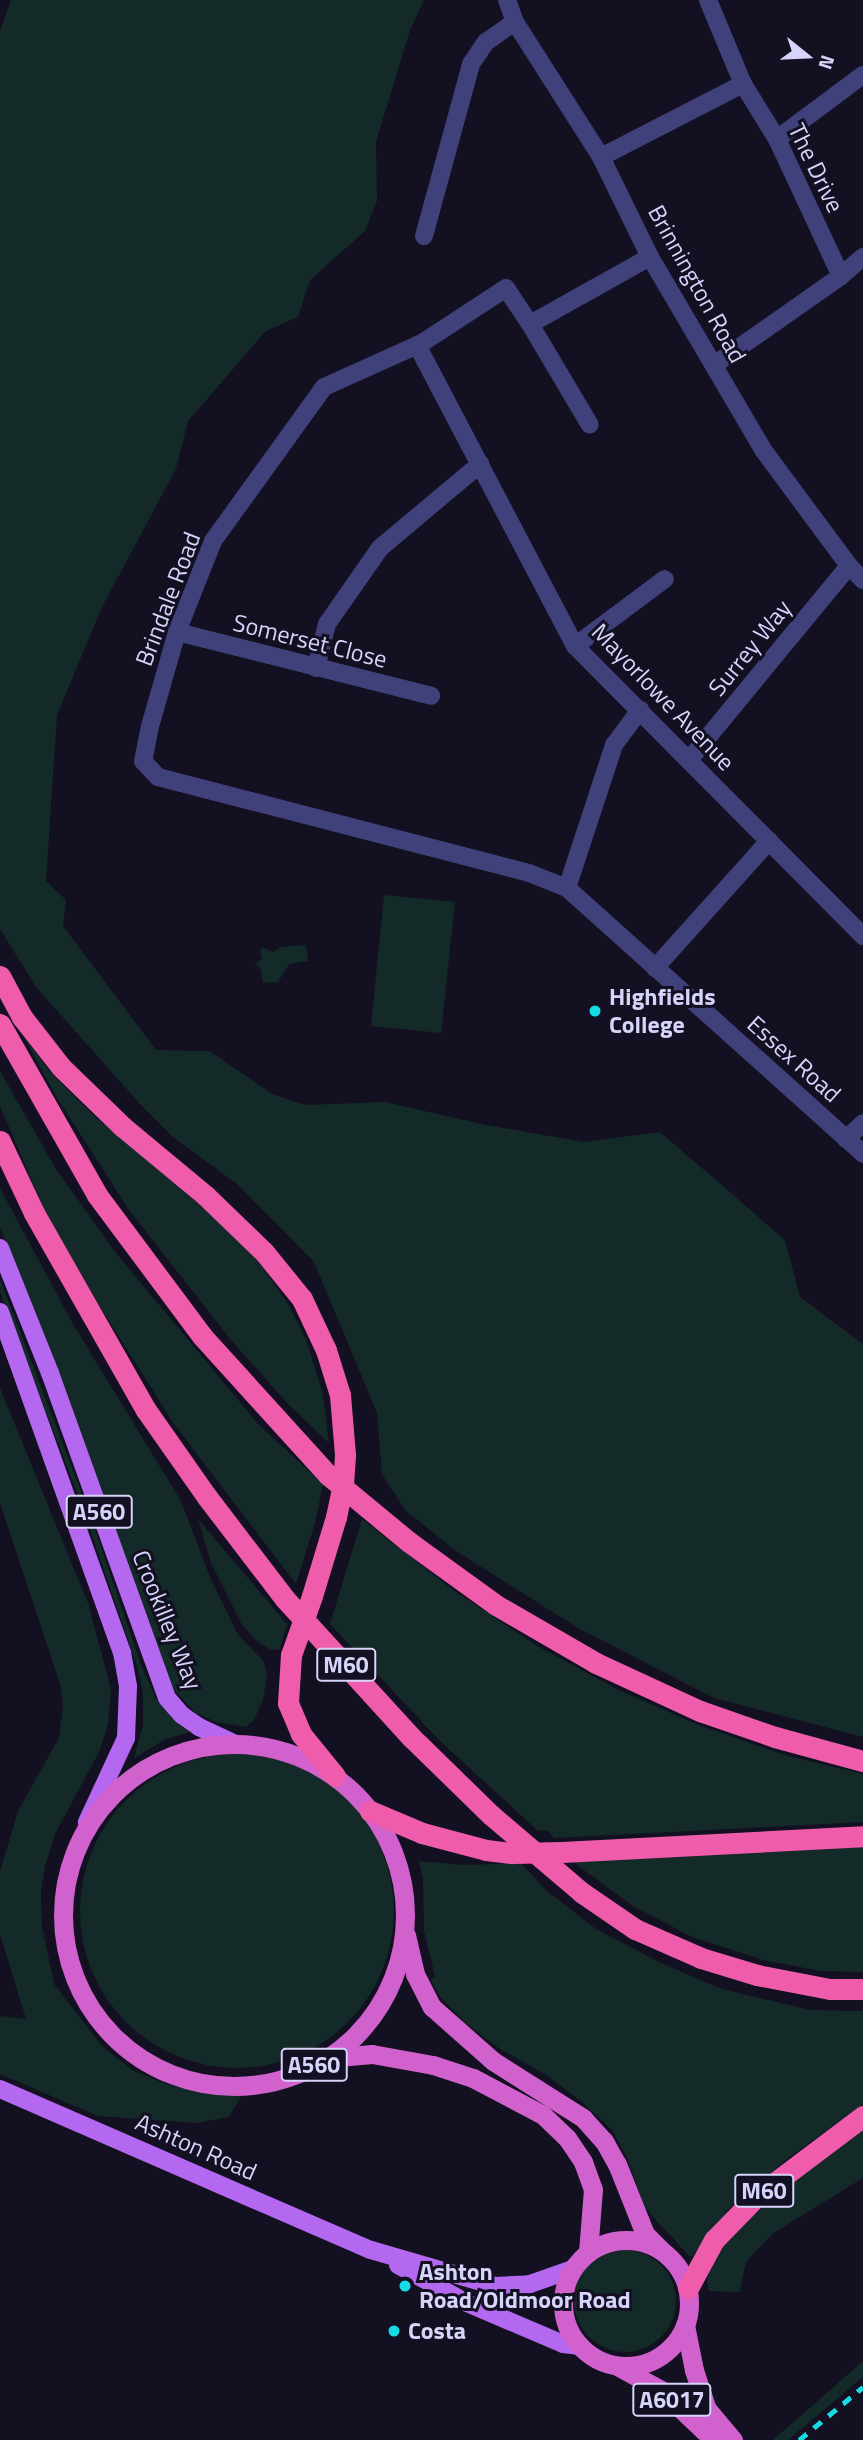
<!DOCTYPE html>
<html>
<head>
<meta charset="utf-8">
<style>
	body { margin:0 }
	#map { position:relative; width:863px; height:2440px; overflow:hidden; background:#121021; font-family:"Titillium Web",sans-serif }
	div>[style] { position:absolute }
	.green>* { inset:0; background:#142a28 }
	.round { border-radius:50% }
	.minor>* { height:18px; margin:-9px; padding:0 9px; transform-origin:9px; border-radius:9px; background:#40417b }
	.tertiary>* { height:18px; margin:-9px; padding:0 9px; transform-origin:9px; border-radius:9px; background:#40417b }
	.primary>* { height:18px; margin:-9px; padding:0 9px; transform-origin:9px; border-radius:9px; background:#b467ef }
	.trunk>* { height:19px; margin:-9.5px; padding:0 9.5px; transform-origin:9.5px; border-radius:9.5px; background:#d162cd }
	.trunk>.ring { margin:-9.5px; padding:0; box-sizing:content-box; background:none; border:19px solid #d162cd; border-radius:50% }
	.motorway>* { height:21px; margin:-10.5px; padding:0 10.5px; transform-origin:10.5px; border-radius:10.5px; background:#ee5cab }
	.rail>* { height:4.5px; margin-top:-2.25px; transform-origin:0; background:repeating-linear-gradient(90deg,#17dbe4 0 10px,transparent 0 19px) }
	.motorway-bridge>* { height:21px; margin:-10.5px; padding:0 10.5px; transform-origin:10.5px; border-radius:10.5px; background:#ee5cab }
	.dots>* { width:19px; height:19px; translate:-50% -50%; box-sizing:border-box; border:4px solid #121021; border-radius:50% }
	span { translate:-50% -50%; white-space:nowrap; text-align:center; line-height:1.15; -webkit-text-stroke:6px #121021; paint-order:stroke }
	.shield-label span { padding:2px 5px; background:#121021; border:2px solid; border-radius:5px; -webkit-text-stroke-width:0 }
	.shield-label { font-size:23px; color:#d6d4fb; font-weight:700 }
	.street-label { font-size:24px; color:#d6d4fb }
	.poi-label { font-size:24px; color:#d6d4fb; font-weight:700 }
	.left { translate:0 -50%; text-align:left }
	.north { position:absolute; left:772px; top:21px; width:70px; height:70px; -webkit-text-stroke:5px #121021; paint-order:stroke; rotate:108deg; font-size:19px; font-weight:700; line-height:28px; text-align:center; color:#d6d4fb }
	.north::after { content:''; display:block; margin:auto; width:24px; height:32px; background:#d6d4fb; clip-path:polygon(50% 0,100% 100%,50% 72%,0 100%) }
</style>
</head>
<body>
<div id="map">
	<div class="green">
		<i style="clip-path:polygon(11px 0,424px 0,410px 30px,376px 142px,377px 201px,365px 231px,310px 280px,298px 317px,266px 331px,188px 421px,176px 469px,102px 607px,57px 715px,46px 881px,66px 900px,63px 926px,156px 1050px,210px 1051px,272px 1094px,305px 1105px,385px 1102px,486px 1125px,584px 1142px,660px 1132px,785px 1240px,800px 1297px,863px 1344px,863px 1737px,714px 1698px,578px 1628px,453px 1549px,405px 1510px,382px 1474px,377px 1413px,314px 1262px,237px 1184px,173px 1137px,140px 1104px,36px 987px,0 929px,0 31px)"></i>
		<i style="clip-path:polygon(384px 895px,455px 902px,441px 1033px,371px 1026px)"></i>
		<i style="clip-path:polygon(306px 945px,308px 961px,289px 964px,278px 982px,263px 983px,260px 968px,255px 963px,262px 959px,260px 952px,262px 947px,273px 952px,281px 947px)"></i>
		<i style="clip-path:polygon(24px 1037px,51px 1073px,93px 1115px,219px 1221px,260px 1264px,287px 1302px,306px 1339px,323px 1394px,329px 1443px,288px 1404px,231px 1340px,129px 1210px,57px 1098px)"></i>
		<i style="clip-path:polygon(0 1071px,56px 1169px,116px 1253px,259px 1425px,323px 1484px,315px 1523px,296px 1584px,174px 1424px,99px 1305px,46px 1214px,0 1106px)"></i>
		<i style="clip-path:polygon(0 1188px,73px 1324px,181px 1501px,210px 1577px,237px 1633px,264px 1662px,267px 1675px,263px 1700px,254px 1720px,246px 1727px,216px 1722px,196px 1713px,172px 1688px,0 1227px)"></i>
		<i style="clip-path:polygon(0 1279px,93px 1523px,141px 1665px,157px 1701px,190px 1732px,166px 1739px,134px 1758px,143px 1725px,143px 1694px,137px 1666px,79px 1498px,0 1292px)"></i>
		<i style="clip-path:polygon(0 1388px,88px 1603px,111px 1689px,108px 1724px,100px 1750px,55px 1834px,45px 1866px,41px 1892px,42px 1926px,54px 1984px,102px 2046px,134px 2071px,166px 2084px,207px 2094px,242px 2095px,229px 2117px,196px 2123px,98px 2116px,0 2074px,0 2016px,26px 2019px,0 1934px,0 1871px,18px 1811px,59px 1738px,63px 1706px,61px 1687px,0 1503px)"></i>
		<i style="clip-path:polygon(198px 1519px,287px 1624px,280px 1649px,271px 1650px,256px 1641px,242px 1625px,211px 1563px)"></i>
		<i style="clip-path:polygon(362px 1519px,453px 1590px,539px 1647px,617px 1689px,696px 1724px,784px 1755px,863px 1774px,863px 1822px,554px 1838px,547px 1830px,538px 1831px,439px 1740px,330px 1624px)"></i>
		<i class="round" style="left:80px;top:1754px;width:314px;height:314px"></i>
		<i style="clip-path:polygon(863px 1841px,863px 1972px,821px 1971px,763px 1960px,692px 1937px,633px 1906px,570px 1860px)"></i>
		<i style="clip-path:polygon(419px 1861px,463px 1865px,521px 1863px,547px 1891px,596px 1929px,661px 1963px,722px 1989px,810px 2010px,863px 2011px,863px 2104px,787px 2159px,729px 2209px,691px 2258px,645px 2208px,627px 2158px,612px 2130px,582px 2102px,546px 2075px,497px 2047px,463px 2021px,438px 1994px,431px 1980px,435px 1976px,424px 1931px,423px 1879px)"></i>
		<i style="clip-path:polygon(863px 2125px,863px 2178px,772px 2234px,746px 2262px,740px 2292px,709px 2291px,707px 2281px,711px 2263px,723px 2244px,790px 2182px)"></i>
		<i class="round" style="left:574px;top:2250px;width:102px;height:102px"></i>
		<i style="clip-path:polygon(863px 2361px,863px 2377px,788px 2440px,773px 2440px)"></i>
	</div>
	<div class="minor">
		<i style="left:708px;top:0;width:91px;rotate:67.4deg"></i>
		<i style="left:743px;top:84px;width:65px;rotate:58.3deg"></i>
		<i style="left:777px;top:139px;width:151px;rotate:65deg"></i>
		<i style="left:777px;top:139px;width:107px;rotate:-36.7deg"></i>
		<i style="left:601px;top:157px;width:160px;rotate:-27.2deg"></i>
		<i style="left:424px;top:236px;width:178px;rotate:-74.7deg"></i>
		<i style="left:471px;top:64px;width:27px;rotate:-56deg"></i>
		<i style="left:486px;top:42px;width:35px;rotate:-35deg"></i>
		<i style="left:650px;top:257px;width:137px;rotate:150.8deg"></i>
		<i style="left:530px;top:324px;width:43px;rotate:-123.7deg"></i>
		<i style="left:506px;top:288px;width:100px;rotate:146.8deg"></i>
		<i style="left:422px;top:343px;width:107px;rotate:155.8deg"></i>
		<i style="left:324px;top:387px;width:190px;rotate:125.8deg"></i>
		<i style="left:213px;top:541px;width:98px;rotate:111.6deg"></i>
		<i style="left:177px;top:632px;width:98px;rotate:106deg"></i>
		<i style="left:150px;top:726px;width:36px;rotate:101deg"></i>
		<i style="left:143px;top:761px;width:22px;rotate:47deg"></i>
		<i style="left:158px;top:777px;width:383px;rotate:14.5deg"></i>
		<i style="left:529px;top:873px;width:41px;rotate:21.5deg"></i>
		<i style="left:567px;top:888px;width:398px;rotate:41.9deg"></i>
		<i style="left:530px;top:324px;width:117px;rotate:59.3deg"></i>
		<i style="left:417px;top:345px;width:340px;rotate:62.3deg"></i>
		<i style="left:575px;top:646px;width:409px;rotate:45.2deg"></i>
		<i style="left:714px;top:365px;width:155px;rotate:-35deg"></i>
		<i style="left:841px;top:276px;width:29px;rotate:-41deg"></i>
		<i style="left:177px;top:632px;width:262px;rotate:14.1deg"></i>
		<i style="left:575px;top:646px;width:112px;rotate:-36.7deg"></i>
		<i style="left:316px;top:668px;width:45px;rotate:-76deg"></i>
		<i style="left:327px;top:624px;width:93px;rotate:-55.1deg"></i>
		<i style="left:380px;top:548px;width:131px;rotate:-40deg"></i>
		<i style="left:689px;top:760px;width:251px;rotate:-50.5deg"></i>
		<i style="left:567px;top:888px;width:151px;rotate:-71.8deg"></i>
		<i style="left:614px;top:745px;width:44px;rotate:-53.4deg"></i>
		<i style="left:655px;top:968px;width:171px;rotate:-48.1deg"></i>
		<i style="left:846px;top:1139px;width:23px;rotate:-43deg"></i>
	</div>
	<div class="tertiary">
		<i style="left:507px;top:0;width:23px;rotate:70deg"></i>
		<i style="left:515px;top:22px;width:160px;rotate:57.5deg"></i>
		<i style="left:601px;top:157px;width:111px;rotate:63.9deg"></i>
		<i style="left:650px;top:257px;width:225px;rotate:59.6deg"></i>
		<i style="left:764px;top:451px;width:143px;rotate:53.5deg"></i>
		<i style="left:849px;top:566px;width:20px;rotate:45deg"></i>
	</div>
	<div class="primary">
		<i style="left:0;top:1248px;width:135px;rotate:68.2deg"></i>
		<i style="left:50px;top:1373px;width:345px;rotate:70.2deg"></i>
		<i style="left:167px;top:1698px;width:23px;rotate:49deg"></i>
		<i style="left:182px;top:1715px;width:21px;rotate:35deg"></i>
		<i style="left:199px;top:1727px;width:40px;rotate:25deg"></i>
		<i style="left:0;top:1312px;width:361px;rotate:70.3deg"></i>
		<i style="left:122px;top:1652px;width:35px;rotate:80deg"></i>
		<i style="left:128px;top:1686px;width:52px;rotate:92.2deg"></i>
		<i style="left:126px;top:1738px;width:93px;rotate:114.9deg"></i>
		<i style="left:0;top:2089px;width:404px;rotate:23.5deg"></i>
		<i style="left:371px;top:2250px;width:129px;rotate:16.2deg"></i>
		<i style="left:495px;top:2286px;width:35px;rotate:-3deg"></i>
		<i style="left:530px;top:2284px;width:46px;rotate:-19.2deg"></i>
		<i style="left:398px;top:2265px;width:79px;rotate:28.8deg"></i>
		<i style="left:467px;top:2303px;width:104px;rotate:23.1deg"></i>
		<i style="left:563px;top:2344px;width:17px;rotate:7deg"></i>
	</div>
	<div class="trunk">
		<i class="ring" style="left:63px;top:1744px;width:323px;height:323px"></i>
		<i style="left:406px;top:1935px;width:40px;rotate:77deg"></i>
		<i style="left:415px;top:1974px;width:37px;rotate:63deg"></i>
		<i style="left:432px;top:2007px;width:81px;rotate:41.5deg"></i>
		<i style="left:493px;top:2061px;width:107px;rotate:32.3deg"></i>
		<i style="left:583px;top:2118px;width:31px;rotate:48deg"></i>
		<i style="left:604px;top:2141px;width:26px;rotate:61deg"></i>
		<i style="left:617px;top:2164px;width:75px;rotate:68.2deg"></i>
		<i style="left:645px;top:2234px;width:24px;rotate:45deg"></i>
		<i style="left:327px;top:2058px;width:45px;rotate:-5.1deg"></i>
		<i style="left:372px;top:2054px;width:62px;rotate:10.2deg"></i>
		<i style="left:433px;top:2065px;width:42px;rotate:18deg"></i>
		<i style="left:473px;top:2078px;width:79px;rotate:27.9deg"></i>
		<i style="left:543px;top:2115px;width:33px;rotate:44deg"></i>
		<i style="left:567px;top:2138px;width:29px;rotate:56deg"></i>
		<i style="left:583px;top:2162px;width:29px;rotate:70deg"></i>
		<i style="left:593px;top:2189px;width:64px;rotate:94.5deg"></i>
		<i class="ring" style="left:563px;top:2240px;width:107px;height:107px"></i>
		<i style="left:685px;top:2325px;width:46px;rotate:78.7deg"></i>
		<i style="left:694px;top:2370px;width:40px;rotate:72deg"></i>
		<i style="left:706px;top:2408px;width:42px;rotate:49.8deg"></i>
		<i style="left:617px;top:2366px;width:50px;rotate:28.6deg"></i>
		<i style="left:661px;top:2390px;width:59px;rotate:43.6deg"></i>
		<i style="left:704px;top:2431px;width:22px;rotate:24deg"></i>
	</div>
	<div class="motorway">
		<i style="left:0;top:976px;width:47px;rotate:61.8deg"></i>
		<i style="left:22px;top:1017px;width:63px;rotate:52deg"></i>
		<i style="left:61px;top:1067px;width:86px;rotate:44.1deg"></i>
		<i style="left:123px;top:1127px;width:108px;rotate:39.7deg"></i>
		<i style="left:206px;top:1196px;width:81px;rotate:44deg"></i>
		<i style="left:264px;top:1252px;width:60px;rotate:51deg"></i>
		<i style="left:302px;top:1299px;width:56px;rotate:64.8deg"></i>
		<i style="left:326px;top:1350px;width:47px;rotate:72.7deg"></i>
		<i style="left:340px;top:1395px;width:59px;rotate:85.2deg"></i>
		<i style="left:0;top:1024px;width:197px;rotate:60.4deg"></i>
		<i style="left:97px;top:1195px;width:176px;rotate:53.3deg"></i>
		<i style="left:202px;top:1336px;width:188px;rotate:47.8deg"></i>
		<i style="left:328px;top:1475px;width:105px;rotate:39.6deg"></i>
		<i style="left:409px;top:1542px;width:107px;rotate:35.9deg"></i>
		<i style="left:496px;top:1605px;width:116px;rotate:30.1deg"></i>
		<i style="left:596px;top:1663px;width:115px;rotate:24.8deg"></i>
		<i style="left:700px;top:1711px;width:79px;rotate:19.1deg"></i>
		<i style="left:775px;top:1737px;width:91px;rotate:15.3deg"></i>
		<i style="left:0;top:1141px;width:80px;rotate:64.7deg"></i>
		<i style="left:34px;top:1213px;width:227px;rotate:60.4deg"></i>
		<i style="left:146px;top:1410px;width:106px;rotate:55deg"></i>
		<i style="left:207px;top:1497px;width:128px;rotate:52.6deg"></i>
		<i style="left:285px;top:1599px;width:187px;rotate:47.6deg"></i>
		<i style="left:411px;top:1737px;width:112px;rotate:44.3deg"></i>
		<i style="left:491px;top:1815px;width:118px;rotate:40.5deg"></i>
		<i style="left:581px;top:1892px;width:65px;rotate:34.4deg"></i>
		<i style="left:635px;top:1929px;width:72px;rotate:23.7deg"></i>
		<i style="left:701px;top:1958px;width:59px;rotate:16.9deg"></i>
		<i style="left:757px;top:1975px;width:74px;rotate:10.9deg"></i>
		<i style="left:830px;top:1989px;width:33px"></i>
		<i style="left:312px;top:1596px;width:83px;rotate:-73.1deg"></i>
		<i style="left:291px;top:1655px;width:48px;rotate:93.6deg"></i>
		<i style="left:288px;top:1703px;width:34px;rotate:67deg"></i>
		<i style="left:301px;top:1734px;width:54px;rotate:51deg"></i>
		<i style="left:370px;top:1811px;width:56px;rotate:22.9deg"></i>
		<i style="left:422px;top:1833px;width:66px;rotate:14.9deg"></i>
		<i style="left:562px;top:1852px;width:301px;rotate:-3deg"></i>
		<i style="left:688px;top:2288px;width:55px;rotate:-61.6deg"></i>
		<i style="left:714px;top:2240px;width:62px;rotate:-45.7deg"></i>
		<i style="left:757px;top:2196px;width:133px;rotate:-37deg"></i>
	</div>
	<div class="rail">
		<i style="left:799px;top:2440px;width:83px;rotate:-39.6deg"></i>
	</div>
	<div class="motorway-bridge">
		<i style="left:336px;top:1517px;width:34px;rotate:-78deg"></i>
		<i style="left:343px;top:1484px;width:30px;rotate:-86deg"></i>
		<i style="left:291px;top:1655px;width:63px;rotate:-70.4deg"></i>
		<i style="left:486px;top:1850px;width:26px;rotate:7deg"></i>
		<i style="left:512px;top:1853px;width:50px;rotate:-1.1deg"></i>
	</div>
	<div class="dots">
		<i style="left:595px;top:1011px;background:#17dbe4"></i>
		<i style="left:405px;top:2286px;background:#17dbe4"></i>
		<i style="left:394px;top:2331px;background:#17dbe4"></i>
	</div>
	<div class="shield-label">
		<span style="left:99px;top:1512px">A560</span>
		<span style="left:346px;top:1665px">M60</span>
		<span style="left:314px;top:2065px">A560</span>
		<span style="left:764px;top:2191px">M60</span>
		<span style="left:672px;top:2400px">A6017</span>
	</div>
	<div class="street-label">
		<span style="left:816px;top:168px;rotate:64deg">The Drive</span>
		<span style="left:697px;top:284px;rotate:61deg">Brinnington Road</span>
		<span style="left:168px;top:599px;rotate:-69deg">Brindale Road</span>
		<span style="left:310px;top:641px;rotate:14deg">Somerset Close</span>
		<span style="left:750px;top:648px;rotate:-51deg">Surrey Way</span>
		<span style="left:663px;top:697px;rotate:46deg">Mayorlowe Avenue</span>
		<span style="left:794px;top:1059px;rotate:42deg">Essex Road</span>
		<span style="left:167px;top:1620px;rotate:68deg">Crookilley Way</span>
		<span style="left:196px;top:2147px;rotate:24deg">Ashton Road</span>
	</div>
	<div class="poi-label">
		<span class="left" style="left:609px;top:1011px">Highfields<br>College</span>
		<span class="left" style="left:419px;top:2286px">Ashton<br>Road/Oldmoor Road</span>
		<span class="left" style="left:408px;top:2331px">Costa</span>
	</div>
	<div class="north">N</div>
</div>
</body>
</html>
